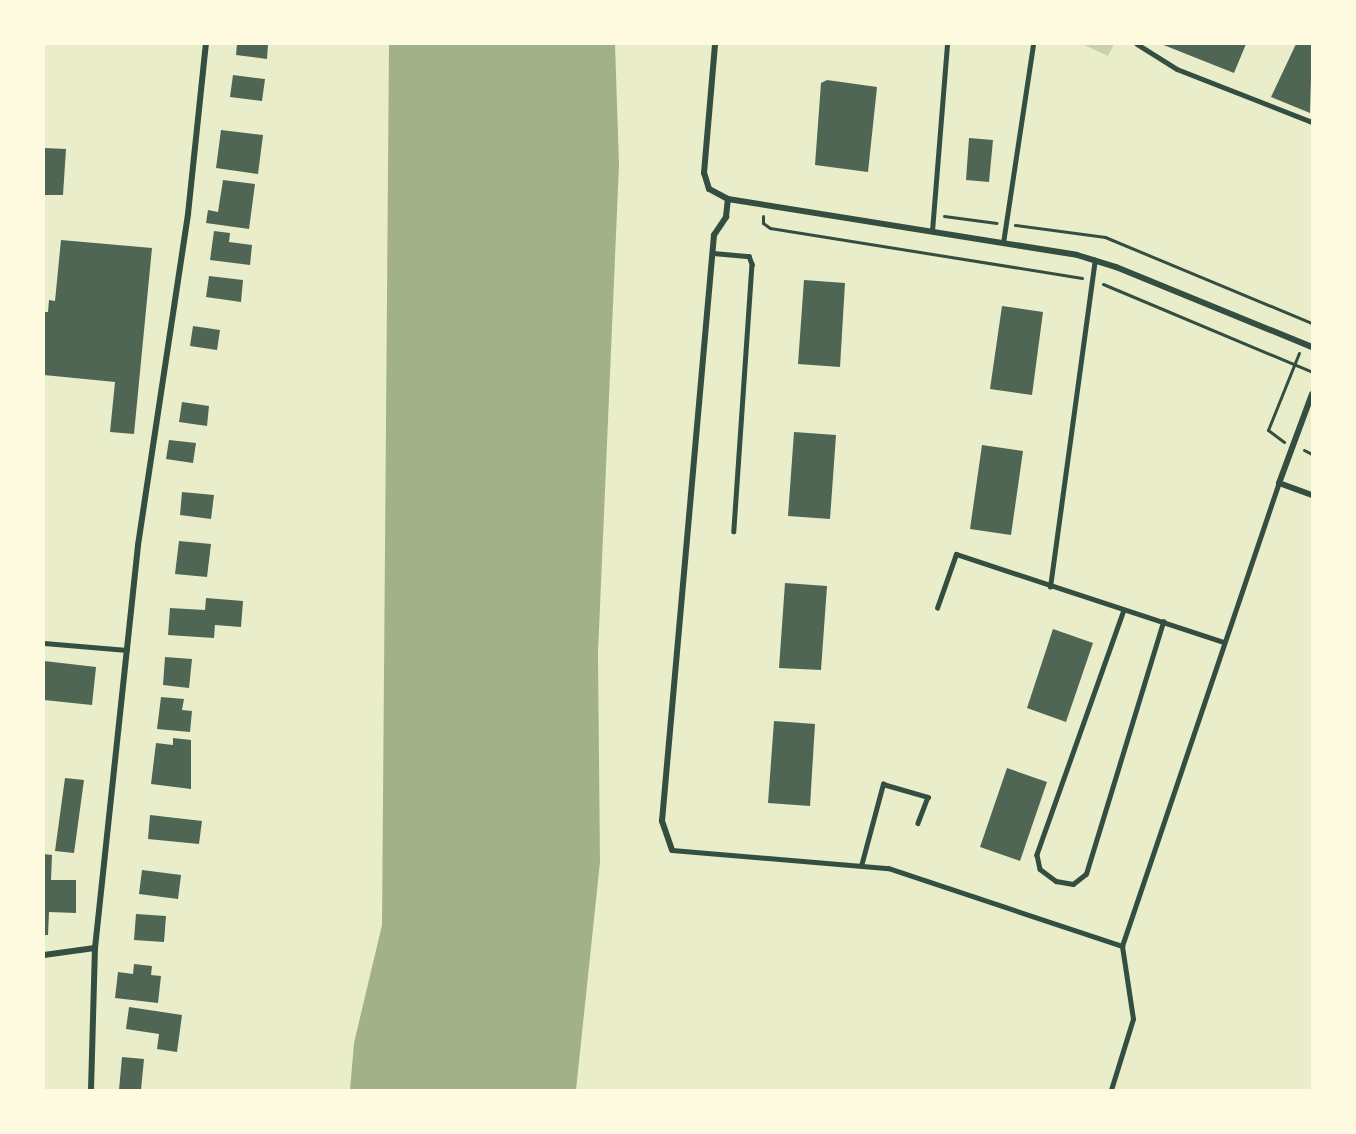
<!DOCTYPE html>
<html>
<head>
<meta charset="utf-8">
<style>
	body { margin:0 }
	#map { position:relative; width:1356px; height:1134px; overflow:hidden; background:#e9edc9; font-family:Arial,sans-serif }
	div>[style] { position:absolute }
	.green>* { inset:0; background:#cad2ad }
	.water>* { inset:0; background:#a3b18a }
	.building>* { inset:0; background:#4f6655 }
	.path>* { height:3px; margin:-1.5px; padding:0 1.5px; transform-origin:1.5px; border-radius:1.5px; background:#344e41 }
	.service>* { height:4.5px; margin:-2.25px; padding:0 2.25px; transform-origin:2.25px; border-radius:2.25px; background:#344e41 }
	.minor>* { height:6px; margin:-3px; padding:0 3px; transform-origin:3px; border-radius:3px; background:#344e41 }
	span { translate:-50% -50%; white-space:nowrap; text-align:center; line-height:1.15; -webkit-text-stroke:6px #fefae0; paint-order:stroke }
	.frame { position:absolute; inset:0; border:45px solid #fefae0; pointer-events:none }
</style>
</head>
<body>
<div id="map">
	<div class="green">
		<i style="clip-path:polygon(1082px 44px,1114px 44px,1108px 56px)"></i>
	</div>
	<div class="water">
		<i style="clip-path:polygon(389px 44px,615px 44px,619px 165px,598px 653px,600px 862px,576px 1090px,350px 1090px,354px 1043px,382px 925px)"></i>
	</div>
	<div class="building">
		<i style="clip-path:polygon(237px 44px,268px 44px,267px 59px,236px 55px)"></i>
		<i style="clip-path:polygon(1161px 44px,1246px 44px,1234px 73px)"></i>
		<i style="clip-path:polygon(1296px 44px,1312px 44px,1310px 113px,1271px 97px)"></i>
		<i style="clip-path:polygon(233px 75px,265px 79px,262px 101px,230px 97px)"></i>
		<i style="clip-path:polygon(827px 80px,877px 87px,868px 172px,815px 165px,821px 83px)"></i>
		<i style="clip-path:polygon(221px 130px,263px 135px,258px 174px,216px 168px)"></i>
		<i style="clip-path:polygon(969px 138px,993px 140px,989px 182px,966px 180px)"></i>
		<i style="clip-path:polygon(44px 148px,66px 149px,63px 195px,44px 195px)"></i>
		<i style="clip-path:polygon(223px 180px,255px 184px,249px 229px,206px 223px,208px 210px,218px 212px)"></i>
		<i style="clip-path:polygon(214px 231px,230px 233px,229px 242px,252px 245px,250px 265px,210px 260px)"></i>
		<i style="clip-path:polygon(61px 240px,152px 248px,134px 434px,110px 432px,115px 382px,44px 375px,44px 312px,48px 312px,49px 300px,55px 301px)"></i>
		<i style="clip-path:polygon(209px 276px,243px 280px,241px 302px,206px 297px)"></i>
		<i style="clip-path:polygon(804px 280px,845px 283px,840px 367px,798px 364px)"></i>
		<i style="clip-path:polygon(1002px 306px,1043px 312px,1032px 395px,990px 389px)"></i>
		<i style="clip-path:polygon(193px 326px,220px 330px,217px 350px,190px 346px)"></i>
		<i style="clip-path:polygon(182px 402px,209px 406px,207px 426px,179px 422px)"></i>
		<i style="clip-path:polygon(794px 432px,836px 435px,830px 519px,788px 516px)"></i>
		<i style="clip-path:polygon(169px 440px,196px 443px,193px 463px,166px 459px)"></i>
		<i style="clip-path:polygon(982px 445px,1023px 451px,1011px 535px,970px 529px)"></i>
		<i style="clip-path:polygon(182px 492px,214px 495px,211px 519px,180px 515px)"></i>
		<i style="clip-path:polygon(179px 541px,211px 544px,207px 577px,175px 574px)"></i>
		<i style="clip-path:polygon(785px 583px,827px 586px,821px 670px,779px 668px)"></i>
		<i style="clip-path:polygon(206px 598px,243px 601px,241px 627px,215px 625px,214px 638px,168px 635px,170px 608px,205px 610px)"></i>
		<i style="clip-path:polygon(1053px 629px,1093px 643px,1066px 722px,1027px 708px)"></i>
		<i style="clip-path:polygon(165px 657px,192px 659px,189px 688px,163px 685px)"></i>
		<i style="clip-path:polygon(44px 661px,96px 667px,92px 705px,44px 700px)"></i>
		<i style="clip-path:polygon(161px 697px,184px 699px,182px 710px,192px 711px,190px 732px,157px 729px)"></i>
		<i style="clip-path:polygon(774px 721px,815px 724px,810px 806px,768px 803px)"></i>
		<i style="clip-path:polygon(173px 738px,191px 740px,191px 789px,151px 784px,156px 743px,173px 745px)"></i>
		<i style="clip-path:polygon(1007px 768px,1047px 782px,1020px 861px,980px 847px)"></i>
		<i style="clip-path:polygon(65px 778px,84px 780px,74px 853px,55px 851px)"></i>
		<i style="clip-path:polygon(150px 815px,202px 821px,199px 844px,148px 839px)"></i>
		<i style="clip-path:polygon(44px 854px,52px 855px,51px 880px,76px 880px,76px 913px,49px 912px,48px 935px,44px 935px)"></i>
		<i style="clip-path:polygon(142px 870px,181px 875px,178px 899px,139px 894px)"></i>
		<i style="clip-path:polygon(136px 914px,166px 916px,164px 942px,134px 940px)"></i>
		<i style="clip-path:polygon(134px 964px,152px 966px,151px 975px,161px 976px,158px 1003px,115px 998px,118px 972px,133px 974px)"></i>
		<i style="clip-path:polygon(129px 1007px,182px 1015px,177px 1052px,157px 1049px,159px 1034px,126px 1029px)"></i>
		<i style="clip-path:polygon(122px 1057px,144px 1059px,141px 1090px,119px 1090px)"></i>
	</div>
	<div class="path">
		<i style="left:763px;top:216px;width:7px;rotate:90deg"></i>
		<i style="left:763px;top:223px;width:9px;rotate:36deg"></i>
		<i style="left:770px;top:228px;width:316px;rotate:9.1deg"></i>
		<i style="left:944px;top:216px;width:53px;rotate:7.5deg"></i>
		<i style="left:1015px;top:225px;width:91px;rotate:7.6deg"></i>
		<i style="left:1105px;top:237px;width:224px;rotate:22.6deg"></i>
		<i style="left:1103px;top:284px;width:227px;rotate:22.8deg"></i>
		<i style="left:1284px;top:442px;width:20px;rotate:-143deg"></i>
		<i style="left:1268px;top:430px;width:83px;rotate:-68.1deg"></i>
		<i style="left:1304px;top:450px;width:9px;rotate:27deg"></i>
	</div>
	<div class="service">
		<i style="left:1137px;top:44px;width:47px;rotate:32deg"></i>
		<i style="left:1177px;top:69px;width:145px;rotate:21.4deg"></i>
		<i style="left:932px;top:231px;width:188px;rotate:-85.4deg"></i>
		<i style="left:1003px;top:243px;width:201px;rotate:-81.4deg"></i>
		<i style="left:713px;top:253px;width:36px;rotate:5deg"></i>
		<i style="left:749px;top:256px;width:9px;rotate:69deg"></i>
		<i style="left:752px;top:264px;width:268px;rotate:93.9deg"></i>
		<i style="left:1050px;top:587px;width:330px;rotate:-82.2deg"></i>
		<i style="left:937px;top:608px;width:57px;rotate:-70.6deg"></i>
		<i style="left:956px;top:554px;width:281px;rotate:18.2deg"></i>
		<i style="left:1124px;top:610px;width:260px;rotate:109.6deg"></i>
		<i style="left:1037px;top:855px;width:14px;rotate:78deg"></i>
		<i style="left:1040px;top:869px;width:20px;rotate:37deg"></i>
		<i style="left:1056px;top:881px;width:17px;rotate:10deg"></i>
		<i style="left:1073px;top:884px;width:16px;rotate:-38deg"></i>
		<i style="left:1086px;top:874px;width:264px;rotate:-73deg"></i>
		<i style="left:44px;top:643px;width:83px;rotate:4.8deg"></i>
		<i style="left:672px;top:850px;width:217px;rotate:4.8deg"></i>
		<i style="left:888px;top:868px;width:247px;rotate:18.4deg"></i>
		<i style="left:861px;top:866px;width:85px;rotate:-75deg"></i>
		<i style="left:883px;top:784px;width:47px;rotate:16.1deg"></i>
		<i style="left:928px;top:797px;width:28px;rotate:111deg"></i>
		<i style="left:1111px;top:1090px;width:74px;rotate:-72.8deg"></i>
		<i style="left:1133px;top:1019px;width:74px;rotate:-98.6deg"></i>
		<i style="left:1122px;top:946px;width:489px;rotate:-71.3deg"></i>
	</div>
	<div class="minor">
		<i style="left:728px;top:199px;width:353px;rotate:9.1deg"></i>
		<i style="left:1077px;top:255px;width:41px;rotate:17.1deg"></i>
		<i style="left:1116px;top:267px;width:212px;rotate:22.2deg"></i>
		<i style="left:1312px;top:394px;width:95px;rotate:110.3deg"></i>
		<i style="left:1279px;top:483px;width:35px;rotate:20deg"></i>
		<i style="left:672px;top:850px;width:31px;rotate:-109deg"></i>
		<i style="left:662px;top:821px;width:588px;rotate:-84.93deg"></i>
		<i style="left:714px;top:235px;width:22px;rotate:-56deg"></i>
		<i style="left:726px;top:217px;width:18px;rotate:-84deg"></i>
		<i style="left:728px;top:199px;width:21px;rotate:-152deg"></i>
		<i style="left:709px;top:189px;width:17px;rotate:-107deg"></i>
		<i style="left:704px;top:173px;width:129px;rotate:-85.1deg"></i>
		<i style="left:44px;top:955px;width:51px;rotate:-7.8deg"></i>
		<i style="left:91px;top:1090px;width:142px;rotate:-88.4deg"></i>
		<i style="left:95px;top:948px;width:405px;rotate:-83.9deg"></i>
		<i style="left:138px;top:545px;width:335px;rotate:-81.4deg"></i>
		<i style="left:188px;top:214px;width:171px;rotate:-84deg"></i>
	</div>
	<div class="frame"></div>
</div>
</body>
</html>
